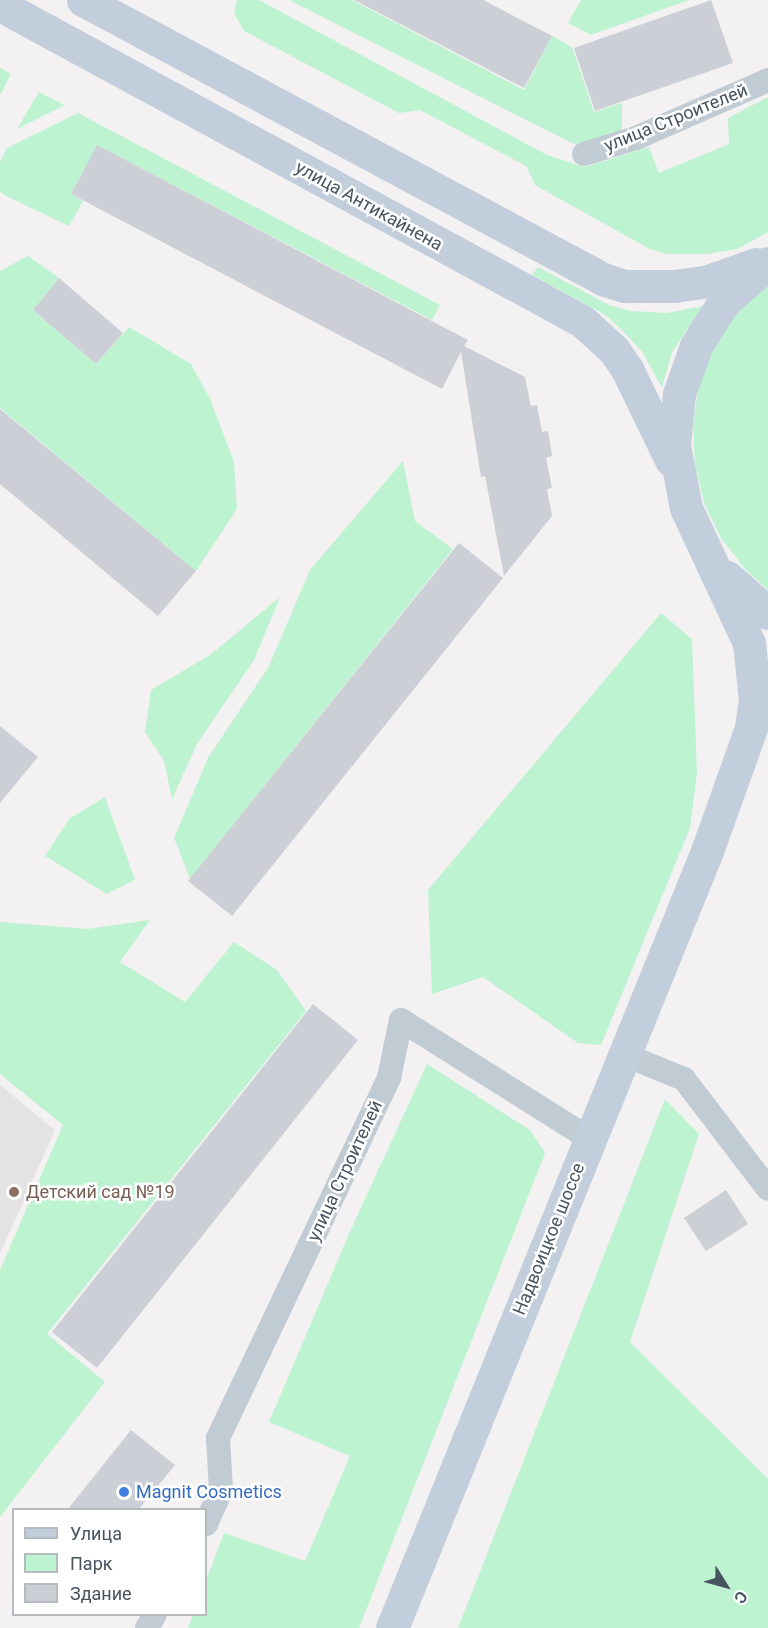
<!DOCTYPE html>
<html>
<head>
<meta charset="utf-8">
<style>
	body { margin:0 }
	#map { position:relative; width:768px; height:1628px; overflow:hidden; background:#f3f1f1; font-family:Roboto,sans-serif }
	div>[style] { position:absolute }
	.education>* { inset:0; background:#e4e2e3 }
	.green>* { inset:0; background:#bdf3d1 }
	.building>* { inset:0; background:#ccd0d6 }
	.street>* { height:24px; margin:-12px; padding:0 12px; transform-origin:12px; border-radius:12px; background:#c1cbd3 }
	.secondary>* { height:33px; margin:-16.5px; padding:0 16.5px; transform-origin:16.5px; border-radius:16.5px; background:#c2cedb }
	.dots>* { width:16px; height:16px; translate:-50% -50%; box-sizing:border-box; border:3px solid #fff; border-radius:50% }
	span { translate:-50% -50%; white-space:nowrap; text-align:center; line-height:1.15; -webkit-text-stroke:5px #fff; paint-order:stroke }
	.street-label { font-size:18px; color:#475460 }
	.education-label { font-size:18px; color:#785e54 }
	.left { translate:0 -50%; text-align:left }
	.shop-label { font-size:18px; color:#366cbe }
	.legend { position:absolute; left:12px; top:1508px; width:195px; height:108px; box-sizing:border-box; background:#fff; border:2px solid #b5bbbf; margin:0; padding:8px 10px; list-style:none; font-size:18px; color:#475460 }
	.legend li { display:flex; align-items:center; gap:12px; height:30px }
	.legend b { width:30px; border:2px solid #b5bbbf }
	.north { position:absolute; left:696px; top:1556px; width:60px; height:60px; -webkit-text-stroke:4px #fff; paint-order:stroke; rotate:127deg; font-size:16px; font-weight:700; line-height:24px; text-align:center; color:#475460 }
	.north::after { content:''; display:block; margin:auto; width:21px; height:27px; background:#475460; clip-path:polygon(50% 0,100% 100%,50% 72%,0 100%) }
</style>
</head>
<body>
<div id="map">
	<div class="education">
		<i style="clip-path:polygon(0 1085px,55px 1130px,0 1254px)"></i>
	</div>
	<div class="green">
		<i style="clip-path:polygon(237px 0,259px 0,547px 155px,585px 167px,649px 147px,659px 173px,729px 144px,728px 118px,768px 97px,768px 232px,737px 249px,706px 254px,666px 254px,650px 249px,535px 185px,526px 166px,420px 110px,399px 113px,244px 31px,234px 13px)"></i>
		<i style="clip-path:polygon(289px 0,352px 0,524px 90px,552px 36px,572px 47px,594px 112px,622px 103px,622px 134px,574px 144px)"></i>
		<i style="clip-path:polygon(581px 0,689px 0,591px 35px,568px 23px)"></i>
		<i style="clip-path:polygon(0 68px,11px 74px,0 95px)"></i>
		<i style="clip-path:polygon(39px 92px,65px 105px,17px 129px)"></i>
		<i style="clip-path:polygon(78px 113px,440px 305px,432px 320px,97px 145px,71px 194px,83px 201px,69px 226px,4px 195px,0 191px,0 162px,7px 148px)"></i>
		<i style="clip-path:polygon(28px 256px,59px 278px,33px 310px,96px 364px,129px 327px,191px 364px,210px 399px,234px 462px,237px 509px,196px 571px,0 408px,0 271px)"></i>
		<i style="clip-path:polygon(538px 267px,609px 305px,630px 311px,667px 313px,703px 306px,672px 352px,662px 388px,643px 353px,620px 328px,604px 314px,532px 275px)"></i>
		<i style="clip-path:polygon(768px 283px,768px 590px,745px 569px,721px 538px,705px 505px,695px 466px,693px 427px,698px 389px,711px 354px,731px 320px)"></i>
		<i style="clip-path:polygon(403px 461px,415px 521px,453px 549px,190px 879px,174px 838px,208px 758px,268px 668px,310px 570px)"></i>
		<i style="clip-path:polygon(280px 597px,254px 660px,197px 744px,172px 799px,164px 761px,145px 732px,151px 690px,210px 655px)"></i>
		<i style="clip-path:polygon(661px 613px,692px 639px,697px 773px,690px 828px,601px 1045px,578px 1043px,483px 977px,432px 994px,428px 890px)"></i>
		<i style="clip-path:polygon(105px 797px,135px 880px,107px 894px,45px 856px,69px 819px)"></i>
		<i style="clip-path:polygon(150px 920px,120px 962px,185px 1002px,234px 942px,277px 970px,306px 1011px,47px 1334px,105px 1382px,0 1517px,0 1270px,63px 1125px,0 1074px,0 922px,87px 929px)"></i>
		<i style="clip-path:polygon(427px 1064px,530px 1130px,545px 1153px,359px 1628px,188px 1628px,193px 1615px,206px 1614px,206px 1581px,224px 1533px,305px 1561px,350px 1456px,269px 1422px,348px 1236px)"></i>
		<i style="clip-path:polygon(665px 1099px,699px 1134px,630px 1342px,768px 1479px,768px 1628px,458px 1628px)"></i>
	</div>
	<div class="building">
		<i style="clip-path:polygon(354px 0,483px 0,552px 36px,524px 88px)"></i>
		<i style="clip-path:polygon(711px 0,733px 63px,595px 111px,574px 48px)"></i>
		<i style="clip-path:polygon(97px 145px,468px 340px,464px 346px,525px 377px,531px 406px,537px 405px,542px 432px,548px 431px,552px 456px,546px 458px,552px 488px,547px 489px,552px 516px,504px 576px,485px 476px,481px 477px,461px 352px,442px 389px,71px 194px)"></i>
		<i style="clip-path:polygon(59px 278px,123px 333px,96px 364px,33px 310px)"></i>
		<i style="clip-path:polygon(0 409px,196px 571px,158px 616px,0 484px)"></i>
		<i style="clip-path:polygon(459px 543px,503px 578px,232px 916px,188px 881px)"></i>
		<i style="clip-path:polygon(0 726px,38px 757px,0 803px)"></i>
		<i style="clip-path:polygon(313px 1004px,358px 1040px,97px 1368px,52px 1332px)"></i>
		<i style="clip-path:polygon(726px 1190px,748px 1224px,706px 1251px,684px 1218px)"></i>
		<i style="clip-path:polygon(131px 1430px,175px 1465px,139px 1509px,68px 1509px)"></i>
	</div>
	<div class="street">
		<i style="left:584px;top:154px;width:54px;rotate:-17.1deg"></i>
		<i style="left:636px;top:138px;width:144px;rotate:-23.7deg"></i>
		<i style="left:625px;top:1055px;width:64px;rotate:22.1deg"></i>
		<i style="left:684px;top:1079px;width:138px;rotate:52.6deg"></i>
		<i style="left:206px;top:1524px;width:37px;rotate:-66deg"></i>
		<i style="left:221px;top:1490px;width:52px;rotate:-93.3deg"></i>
		<i style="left:218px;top:1438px;width:399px;rotate:-64.6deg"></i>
		<i style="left:389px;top:1078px;width:59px;rotate:-78.3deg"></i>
		<i style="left:401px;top:1020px;width:223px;rotate:32.2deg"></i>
		<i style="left:147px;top:1628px;width:16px;rotate:-60deg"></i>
	</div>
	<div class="secondary">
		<i style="left:83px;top:0;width:592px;rotate:28.21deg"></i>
		<i style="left:605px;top:280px;width:21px;rotate:17deg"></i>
		<i style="left:625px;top:286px;width:49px"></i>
		<i style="left:674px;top:286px;width:34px;rotate:-8deg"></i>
		<i style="left:708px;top:281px;width:51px;rotate:-19.5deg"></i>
		<i style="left:0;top:5px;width:662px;rotate:28.5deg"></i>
		<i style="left:582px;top:321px;width:43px;rotate:42.2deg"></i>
		<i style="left:614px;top:350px;width:23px;rotate:56deg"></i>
		<i style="left:627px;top:369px;width:101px;rotate:64.2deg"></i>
		<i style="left:727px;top:577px;width:55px;rotate:41.3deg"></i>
		<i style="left:392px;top:1628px;width:838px;rotate:-67.93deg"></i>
		<i style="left:707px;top:851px;width:131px;rotate:-70.3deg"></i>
		<i style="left:751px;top:728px;width:28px;rotate:-82deg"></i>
		<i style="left:755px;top:700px;width:57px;rotate:-96deg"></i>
		<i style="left:749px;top:643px;width:149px;rotate:-115deg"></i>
		<i style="left:686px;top:508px;width:64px;rotate:-100.8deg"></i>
		<i style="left:674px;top:445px;width:51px;rotate:-84.4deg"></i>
		<i style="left:679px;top:394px;width:51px;rotate:-70.5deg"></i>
		<i style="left:696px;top:346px;width:51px;rotate:-57.9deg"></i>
		<i style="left:723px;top:303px;width:60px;rotate:-41.6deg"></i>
	</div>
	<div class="dots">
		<i style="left:14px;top:1192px;background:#8d6e63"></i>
		<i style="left:124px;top:1492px;background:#3f7fe0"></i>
	</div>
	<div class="street-label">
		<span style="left:676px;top:118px;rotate:-22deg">улица Строителей</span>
		<span style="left:369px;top:206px;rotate:29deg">улица Антикайнена</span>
		<span style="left:345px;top:1171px;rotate:-65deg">улица Строителей</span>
		<span style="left:549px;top:1239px;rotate:-68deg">Надвоицкое шоссе</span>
	</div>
	<div class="education-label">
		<span class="left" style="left:26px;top:1192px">Детский сад №19</span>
	</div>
	<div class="shop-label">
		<span class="left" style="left:136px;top:1492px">Magnit Cosmetics</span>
	</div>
	<ul class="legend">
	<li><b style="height:8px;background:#c2cedb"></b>Улица</li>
	<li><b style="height:16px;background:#bdf3d1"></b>Парк</li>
	<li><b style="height:16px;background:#ccd0d6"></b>Здание</li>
	</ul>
	<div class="north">С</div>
</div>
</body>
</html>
